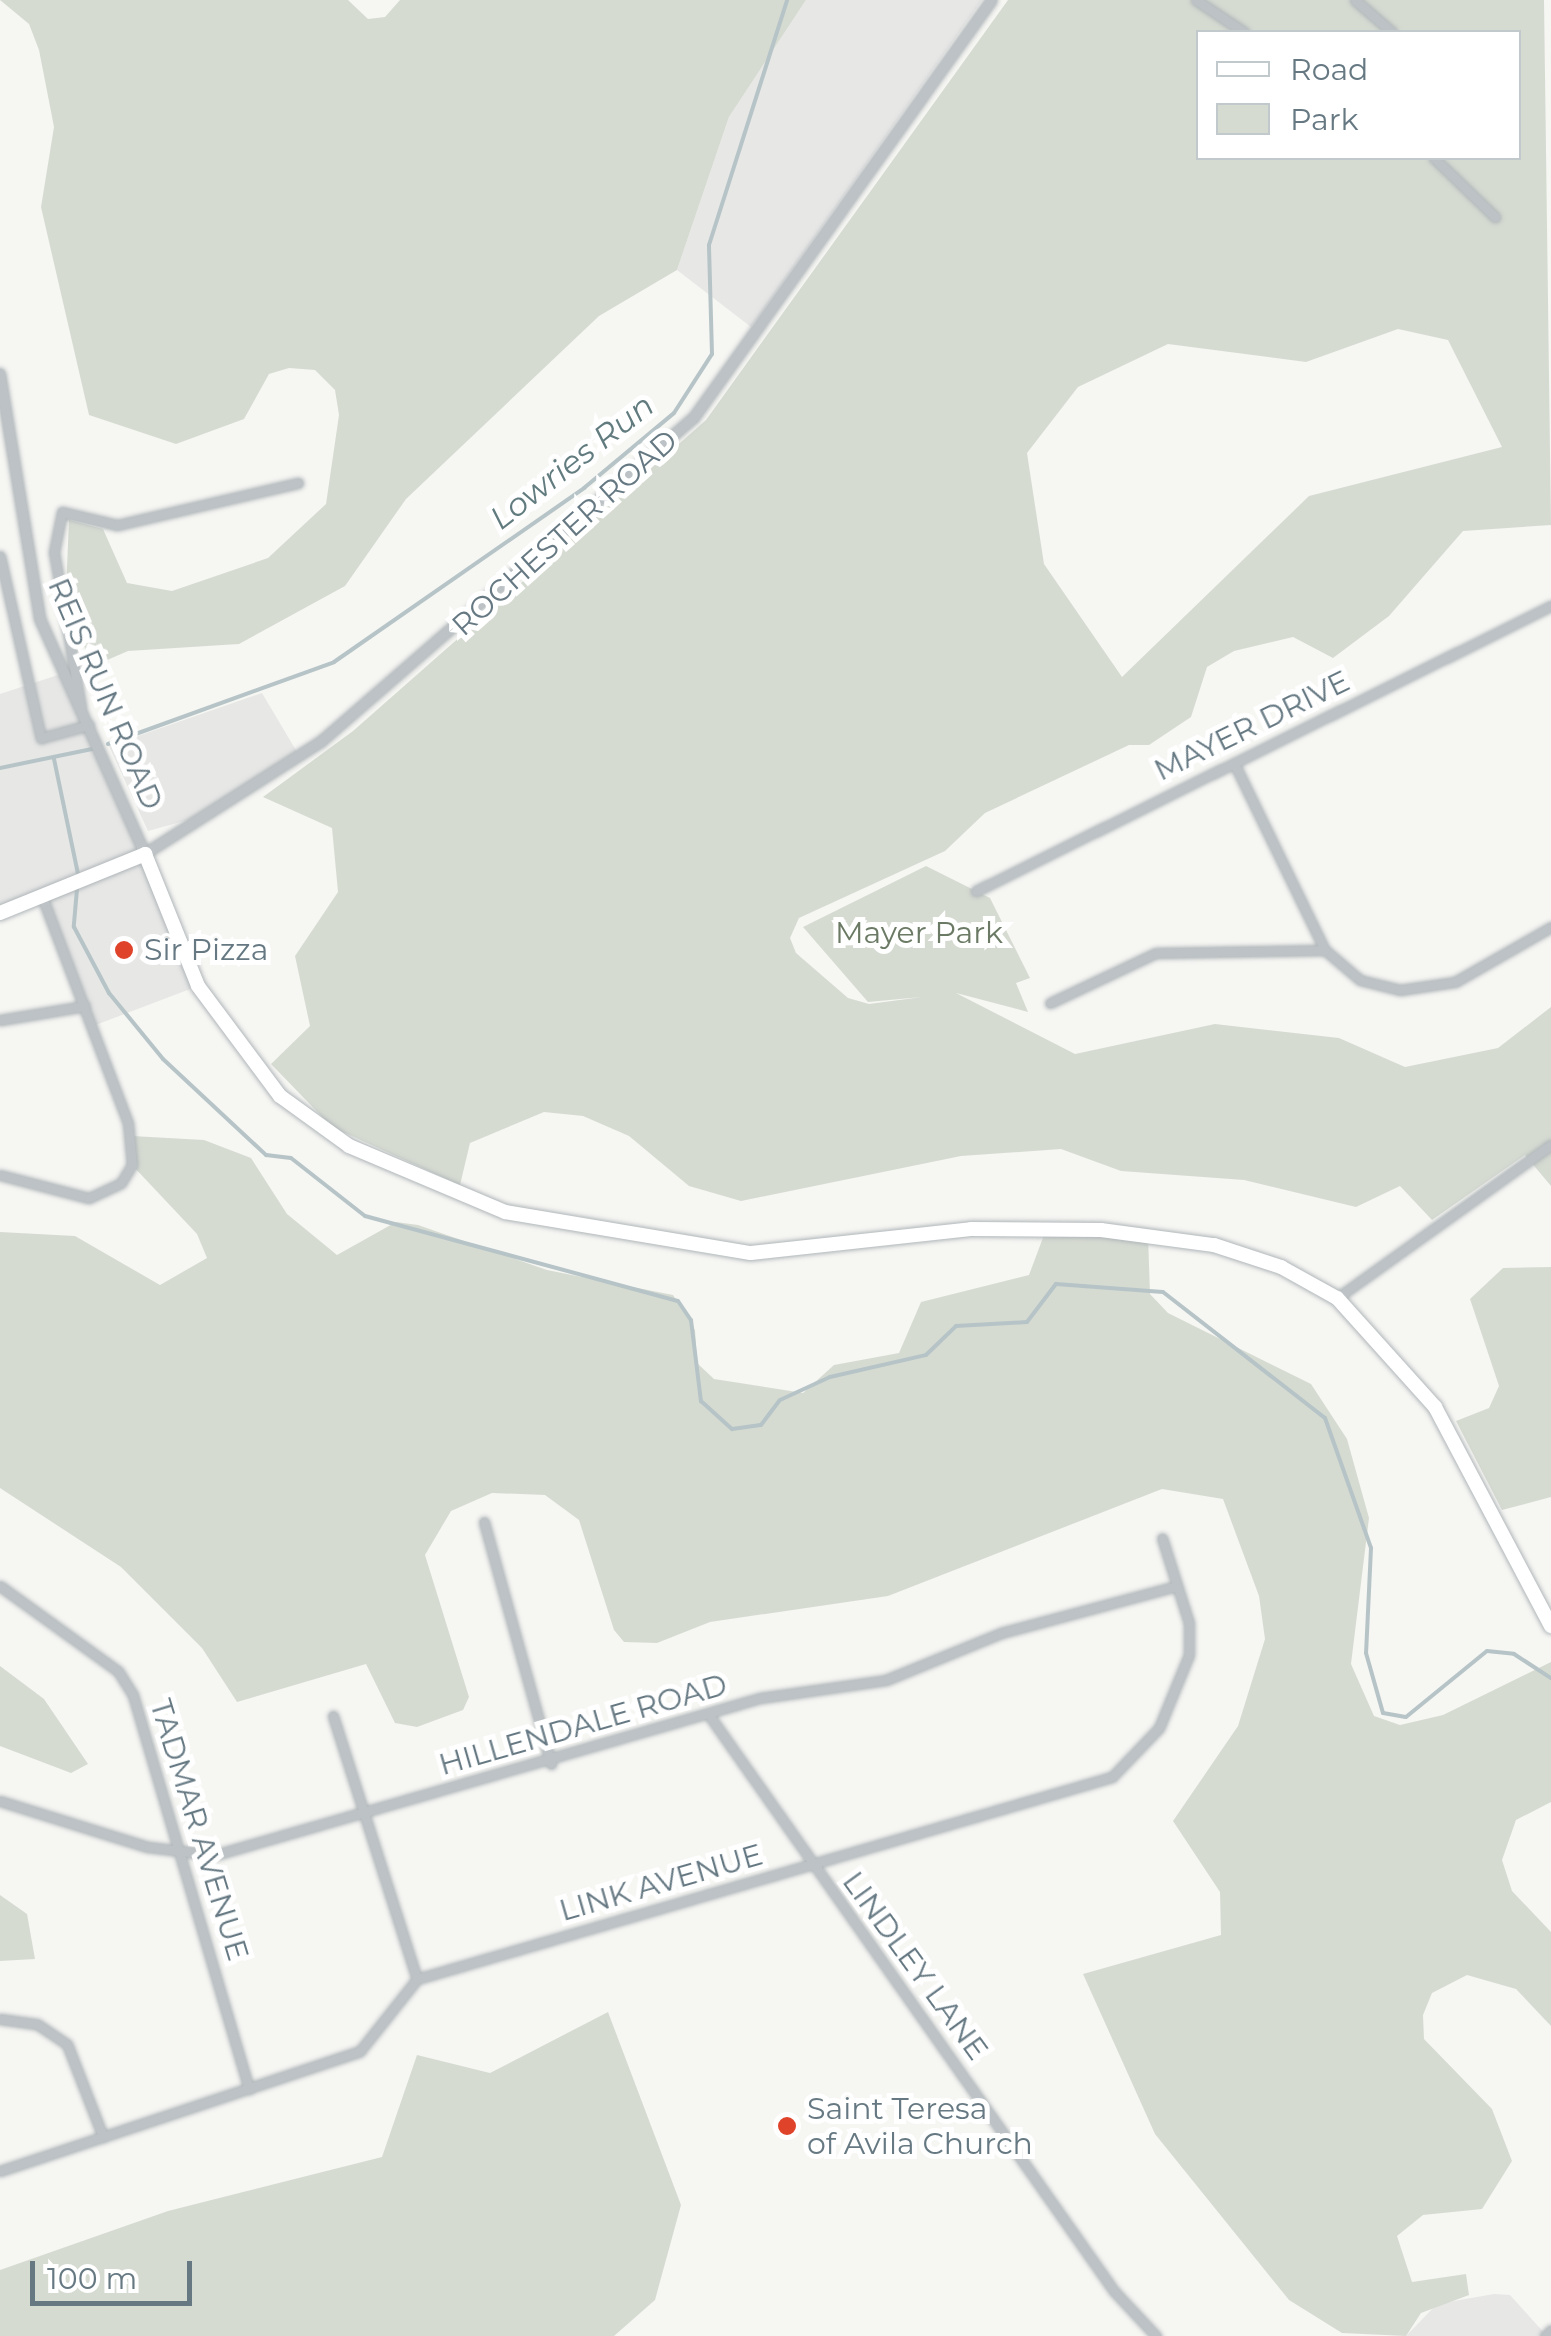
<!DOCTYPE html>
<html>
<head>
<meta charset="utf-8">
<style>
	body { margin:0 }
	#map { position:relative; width:1551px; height:2336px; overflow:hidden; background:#f6f6f3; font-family:Montserrat,sans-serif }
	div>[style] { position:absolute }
	.built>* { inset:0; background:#e7e7e6 }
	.green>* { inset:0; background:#d6dbd2 }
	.stream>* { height:4px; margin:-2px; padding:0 2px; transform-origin:2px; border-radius:2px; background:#b6c4c7 }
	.roads { filter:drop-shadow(0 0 2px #b0b6b9) drop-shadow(0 0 2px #b0b6b9) }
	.minor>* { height:9px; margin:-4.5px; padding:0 4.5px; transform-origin:4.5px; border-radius:4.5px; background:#bcc2c5 }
	.tertiary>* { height:10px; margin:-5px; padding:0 5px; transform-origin:5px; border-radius:5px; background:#bcc2c5 }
	.primary>* { height:14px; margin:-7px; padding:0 7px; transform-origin:7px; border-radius:7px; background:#fff }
	.dots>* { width:28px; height:28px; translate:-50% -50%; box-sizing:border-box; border:5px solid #fff; border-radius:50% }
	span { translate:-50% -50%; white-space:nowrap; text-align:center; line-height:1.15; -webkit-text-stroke:10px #fff; paint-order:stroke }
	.street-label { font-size:30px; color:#667983 }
	.park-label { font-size:30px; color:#6b7a64 }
	.poi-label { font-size:30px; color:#667983 }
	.left { translate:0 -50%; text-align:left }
	.water-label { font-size:32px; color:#617b7f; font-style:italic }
	.legend { position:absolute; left:1196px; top:30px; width:325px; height:130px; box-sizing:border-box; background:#fff; border:2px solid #c2c9cd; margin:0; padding:12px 18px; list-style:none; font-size:30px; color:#667983 }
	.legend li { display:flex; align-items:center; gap:20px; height:50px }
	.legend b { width:50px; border:2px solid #c2c9cd }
	.scale { position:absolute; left:30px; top:2261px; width:162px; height:45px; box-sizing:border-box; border:5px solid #667983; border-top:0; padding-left:12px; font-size:30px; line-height:35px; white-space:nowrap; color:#667983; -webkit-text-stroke:8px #fff; paint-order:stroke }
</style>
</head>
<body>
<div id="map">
	<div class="built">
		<i style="clip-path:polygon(806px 0,982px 0,751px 327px,677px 270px,729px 117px)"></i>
		<i style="clip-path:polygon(64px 673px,198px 986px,93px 1026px,44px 902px,0 913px,0 694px)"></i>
		<i style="clip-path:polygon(262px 693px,297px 752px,195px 818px,148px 831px,109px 746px)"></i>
		<i style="clip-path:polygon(1494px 2294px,1510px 2295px,1547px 2336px,1406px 2336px,1437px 2304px)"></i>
	</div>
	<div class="green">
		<i style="clip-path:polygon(0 0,348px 0,368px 19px,385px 17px,400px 0,806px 0,729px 117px,677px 270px,599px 316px,406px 499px,345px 586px,239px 644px,128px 651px,91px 667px,66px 591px,69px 520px,103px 529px,127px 583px,172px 591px,268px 558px,326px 504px,339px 415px,335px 390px,315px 370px,289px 368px,269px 374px,244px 419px,176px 444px,89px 415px,41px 207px,54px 127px,39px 50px,29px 24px)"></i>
		<i style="clip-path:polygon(evenodd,1008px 0,1544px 0,1551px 525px,1463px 531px,1389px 616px,1333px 658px,1293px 637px,1234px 651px,1207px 667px,1191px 717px,1149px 745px,1129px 745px,985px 813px,945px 851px,799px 918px,790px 938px,796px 953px,848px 998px,869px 1004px,922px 997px,868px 1002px,803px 927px,926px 866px,990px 898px,1030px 978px,1016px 983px,1028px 1012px,956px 993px,1075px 1054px,1215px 1024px,1339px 1038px,1405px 1067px,1498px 1048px,1551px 1007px,1551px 1186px,1525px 1155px,1432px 1220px,1400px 1186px,1356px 1207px,1244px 1180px,1121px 1171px,1061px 1149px,961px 1156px,741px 1201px,689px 1186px,629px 1136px,583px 1116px,544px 1112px,470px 1143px,460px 1185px,332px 1127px,271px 1064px,310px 1026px,295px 956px,338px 892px,332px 828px,263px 797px,353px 731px,706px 420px,1008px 0,1198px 32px,1518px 32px,1518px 158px,1198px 158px,1198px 32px,1008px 0,1398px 329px,1448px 340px,1502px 447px,1309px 496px,1122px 677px,1044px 564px,1027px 453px,1078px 387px,1168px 344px,1306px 362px,1398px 329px)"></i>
		<i style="clip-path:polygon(132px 1136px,204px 1140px,251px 1158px,287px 1214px,337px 1255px,396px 1222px,418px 1225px,547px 1270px,673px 1295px,695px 1330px,697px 1363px,714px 1379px,803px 1393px,834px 1365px,899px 1353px,921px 1302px,1029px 1275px,1047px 1227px,1148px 1235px,1150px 1294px,1168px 1313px,1311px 1384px,1347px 1439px,1369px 1518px,1351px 1664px,1374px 1716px,1400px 1725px,1443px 1715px,1551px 1662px,1551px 1802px,1516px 1820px,1502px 1860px,1512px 1891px,1551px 1932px,1551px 2026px,1516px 1989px,1467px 1975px,1432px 1993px,1423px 2015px,1424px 2039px,1492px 2109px,1512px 2161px,1482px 2209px,1423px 2215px,1397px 2236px,1412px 2282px,1466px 2274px,1469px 2295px,1421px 2313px,1406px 2336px,1342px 2333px,1289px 2300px,1155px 2134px,1083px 1974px,1221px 1935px,1220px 1892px,1173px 1821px,1238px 1726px,1265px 1639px,1259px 1596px,1223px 1499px,1162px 1489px,888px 1596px,710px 1622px,657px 1643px,624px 1642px,614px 1630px,579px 1520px,545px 1495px,492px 1493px,451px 1511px,425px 1555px,469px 1697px,463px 1710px,417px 1727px,395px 1723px,366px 1664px,237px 1702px,202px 1648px,121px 1567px,0 1488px,0 1232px,75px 1236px,160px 1285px,207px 1258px,197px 1234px,132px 1165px)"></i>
		<i style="clip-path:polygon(1551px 1267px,1551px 1497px,1502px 1510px,1456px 1421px,1489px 1408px,1499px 1386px,1470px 1299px,1503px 1268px)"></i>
		<i style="clip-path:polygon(0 1666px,44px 1699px,88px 1764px,71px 1773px,0 1746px)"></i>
		<i style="clip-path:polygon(0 1895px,27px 1914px,35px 1959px,0 1961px)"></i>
		<i style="clip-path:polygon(608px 2012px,681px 2205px,655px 2300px,614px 2336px,0 2336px,0 2270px,168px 2211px,382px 2157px,417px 2055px,490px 2073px)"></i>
	</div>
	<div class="stream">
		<i style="left:108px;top:744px;width:240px;rotate:-19.9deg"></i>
		<i style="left:334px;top:662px;width:305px;rotate:-34.8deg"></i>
		<i style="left:584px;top:488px;width:117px;rotate:-39.8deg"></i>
		<i style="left:674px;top:413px;width:70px;rotate:-57.2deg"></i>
		<i style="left:712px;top:354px;width:109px;rotate:-91.6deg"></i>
		<i style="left:709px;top:245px;width:257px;rotate:-72.3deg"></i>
		<i style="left:54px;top:759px;width:117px;rotate:78.2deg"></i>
		<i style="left:0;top:768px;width:94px;rotate:-11.7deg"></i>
		<i style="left:77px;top:889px;width:38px;rotate:95deg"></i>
		<i style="left:74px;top:927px;width:75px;rotate:62.1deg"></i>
		<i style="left:109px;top:993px;width:85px;rotate:50.7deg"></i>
		<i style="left:163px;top:1059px;width:141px;rotate:43deg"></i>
		<i style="left:266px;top:1155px;width:25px;rotate:7deg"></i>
		<i style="left:291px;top:1158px;width:94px;rotate:38.1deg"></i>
		<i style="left:365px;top:1216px;width:324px;rotate:15.2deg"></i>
		<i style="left:678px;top:1301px;width:23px;rotate:56deg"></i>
		<i style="left:691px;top:1320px;width:82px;rotate:83deg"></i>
		<i style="left:701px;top:1401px;width:42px;rotate:42.1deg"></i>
		<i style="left:732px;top:1429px;width:29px;rotate:-8deg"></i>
		<i style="left:761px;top:1425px;width:31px;rotate:-53deg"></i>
		<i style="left:780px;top:1400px;width:55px;rotate:-24.7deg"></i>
		<i style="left:830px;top:1377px;width:98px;rotate:-12.9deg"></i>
		<i style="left:926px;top:1355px;width:42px;rotate:-44deg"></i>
		<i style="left:956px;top:1326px;width:71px;rotate:-3.2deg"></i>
		<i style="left:1027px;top:1322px;width:48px;rotate:-52.7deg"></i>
		<i style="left:1056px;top:1284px;width:107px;rotate:4.3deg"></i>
		<i style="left:1163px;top:1292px;width:205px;rotate:37.9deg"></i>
		<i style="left:1325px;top:1418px;width:138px;rotate:70.5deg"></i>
		<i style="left:1371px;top:1548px;width:105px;rotate:92.7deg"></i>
		<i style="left:1366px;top:1653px;width:62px;rotate:74.2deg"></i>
		<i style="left:1383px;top:1713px;width:23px;rotate:10deg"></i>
		<i style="left:1406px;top:1717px;width:104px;rotate:-39.2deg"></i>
		<i style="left:1487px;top:1651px;width:27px;rotate:6deg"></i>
		<i style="left:1514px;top:1654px;width:44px;rotate:33deg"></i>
	</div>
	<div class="roads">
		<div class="minor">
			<i style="left:1196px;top:0;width:58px;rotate:33.7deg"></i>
			<i style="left:1355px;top:0;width:49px;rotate:40.9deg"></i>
			<i style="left:1434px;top:158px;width:85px;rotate:44deg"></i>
			<i style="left:0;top:556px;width:187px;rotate:77.3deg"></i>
			<i style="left:41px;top:738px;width:50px;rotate:-15.2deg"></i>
			<i style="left:81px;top:707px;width:157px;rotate:-99.9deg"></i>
			<i style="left:54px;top:552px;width:41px;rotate:-78.7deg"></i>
			<i style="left:62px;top:512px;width:57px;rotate:13.3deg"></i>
			<i style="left:117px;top:525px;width:186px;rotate:-13.1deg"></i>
			<i style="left:1234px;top:763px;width:208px;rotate:64.1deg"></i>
			<i style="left:1325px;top:950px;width:46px;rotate:40.6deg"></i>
			<i style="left:1360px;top:980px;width:41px;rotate:14deg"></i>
			<i style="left:1400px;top:990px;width:56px;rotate:-8.3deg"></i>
			<i style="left:1455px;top:982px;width:111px;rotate:-29.8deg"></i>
			<i style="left:976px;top:891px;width:642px;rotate:-26.37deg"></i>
			<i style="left:1050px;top:1003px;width:117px;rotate:-25.3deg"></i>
			<i style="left:1156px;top:953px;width:169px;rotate:-1deg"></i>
			<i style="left:0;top:1020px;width:86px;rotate:-9.4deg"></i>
			<i style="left:0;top:1175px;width:92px;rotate:14.5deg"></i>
			<i style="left:89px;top:1198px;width:35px;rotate:-25deg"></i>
			<i style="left:121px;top:1183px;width:21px;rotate:-59deg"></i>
			<i style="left:132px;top:1165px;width:42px;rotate:-95.4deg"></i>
			<i style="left:128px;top:1123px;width:236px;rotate:-110.8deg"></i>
			<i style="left:1337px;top:1298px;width:263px;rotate:-35.6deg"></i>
			<i style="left:484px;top:1522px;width:251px;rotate:74.5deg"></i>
			<i style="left:0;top:1586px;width:145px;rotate:35.8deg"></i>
			<i style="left:118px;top:1671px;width:28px;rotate:58deg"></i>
			<i style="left:133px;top:1695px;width:411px;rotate:73.6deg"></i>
			<i style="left:333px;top:1716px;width:276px;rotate:72.3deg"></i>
			<i style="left:711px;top:1718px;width:701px;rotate:54.88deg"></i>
			<i style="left:1114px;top:2291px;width:62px;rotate:47deg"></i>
			<i style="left:0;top:1801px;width:155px;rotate:17.3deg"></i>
			<i style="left:148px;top:1847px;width:67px;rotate:6.8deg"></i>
			<i style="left:215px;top:1855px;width:567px;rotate:-16.07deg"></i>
			<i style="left:760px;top:1698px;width:127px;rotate:-8.1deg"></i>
			<i style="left:886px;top:1680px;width:124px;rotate:-22.2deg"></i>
			<i style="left:1001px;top:1633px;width:182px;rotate:-15deg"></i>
			<i style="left:0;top:2019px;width:37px;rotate:8deg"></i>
			<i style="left:37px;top:2024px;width:36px;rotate:34deg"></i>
			<i style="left:67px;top:2044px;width:100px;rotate:68.8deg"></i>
			<i style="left:0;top:2171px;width:379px;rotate:-18.4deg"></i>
			<i style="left:360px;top:2051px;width:92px;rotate:-51.6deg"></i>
			<i style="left:417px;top:1979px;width:724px;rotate:-16.21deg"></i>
			<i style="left:1112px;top:1777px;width:68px;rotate:-46.2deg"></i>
			<i style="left:1159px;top:1728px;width:79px;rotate:-67.7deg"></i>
			<i style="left:1189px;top:1655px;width:32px;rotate:-90deg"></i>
			<i style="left:1189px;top:1623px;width:89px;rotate:-107.6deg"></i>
			<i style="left:1545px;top:2336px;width:8px;rotate:-45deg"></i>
		</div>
		<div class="tertiary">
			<i style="left:0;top:374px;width:248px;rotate:80.7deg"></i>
			<i style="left:40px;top:619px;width:257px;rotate:65.9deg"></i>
			<i style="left:145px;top:854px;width:209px;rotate:-32.5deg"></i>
			<i style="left:321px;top:742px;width:494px;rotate:-41deg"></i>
			<i style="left:694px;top:418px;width:513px;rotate:-54.51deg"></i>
		</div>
		<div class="primary">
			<i style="left:0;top:913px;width:157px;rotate:-22.1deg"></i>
			<i style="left:145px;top:854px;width:142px;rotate:68.1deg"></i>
			<i style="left:198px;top:986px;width:137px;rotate:53.3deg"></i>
			<i style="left:280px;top:1096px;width:85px;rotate:35.9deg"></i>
			<i style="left:349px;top:1146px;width:169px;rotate:22.9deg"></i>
			<i style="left:505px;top:1212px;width:249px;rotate:9.5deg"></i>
			<i style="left:751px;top:1253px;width:221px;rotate:-6.2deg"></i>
			<i style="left:971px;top:1229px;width:130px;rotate:0.4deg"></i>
			<i style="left:1101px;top:1230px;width:114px;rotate:7.6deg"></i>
			<i style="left:1214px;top:1245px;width:71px;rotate:18.2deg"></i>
			<i style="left:1281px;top:1267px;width:64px;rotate:29deg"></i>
			<i style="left:1337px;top:1298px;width:147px;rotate:48deg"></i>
			<i style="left:1435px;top:1407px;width:248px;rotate:62.1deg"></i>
		</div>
	</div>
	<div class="dots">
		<i style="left:124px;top:950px;background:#df432a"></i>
		<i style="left:787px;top:2126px;background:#df432a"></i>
	</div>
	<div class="street-label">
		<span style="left:565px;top:533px;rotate:-42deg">ROCHESTER ROAD</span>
		<span style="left:105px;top:694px;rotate:67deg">REIS RUN ROAD</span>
		<span style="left:1252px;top:726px;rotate:-26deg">MAYER DRIVE</span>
		<span style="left:583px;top:1725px;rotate:-16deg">HILLENDALE ROAD</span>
		<span style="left:199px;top:1830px;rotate:73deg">TADMAR AVENUE</span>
		<span style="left:661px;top:1883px;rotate:-16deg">LINK AVENUE</span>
		<span style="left:915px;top:1966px;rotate:54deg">LINDLEY LANE</span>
	</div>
	<div class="park-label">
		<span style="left:919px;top:933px">Mayer Park</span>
	</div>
	<div class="poi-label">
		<span class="left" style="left:144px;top:950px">Sir Pizza</span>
		<span class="left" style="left:807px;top:2126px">Saint Teresa<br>of Avila Church</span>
	</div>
	<div class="water-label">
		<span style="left:572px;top:462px;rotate:-38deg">Lowries Run</span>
	</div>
	<ul class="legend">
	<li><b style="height:12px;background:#fff"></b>Road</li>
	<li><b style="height:28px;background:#d6dbd2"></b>Park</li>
	</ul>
	<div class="scale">100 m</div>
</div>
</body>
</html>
